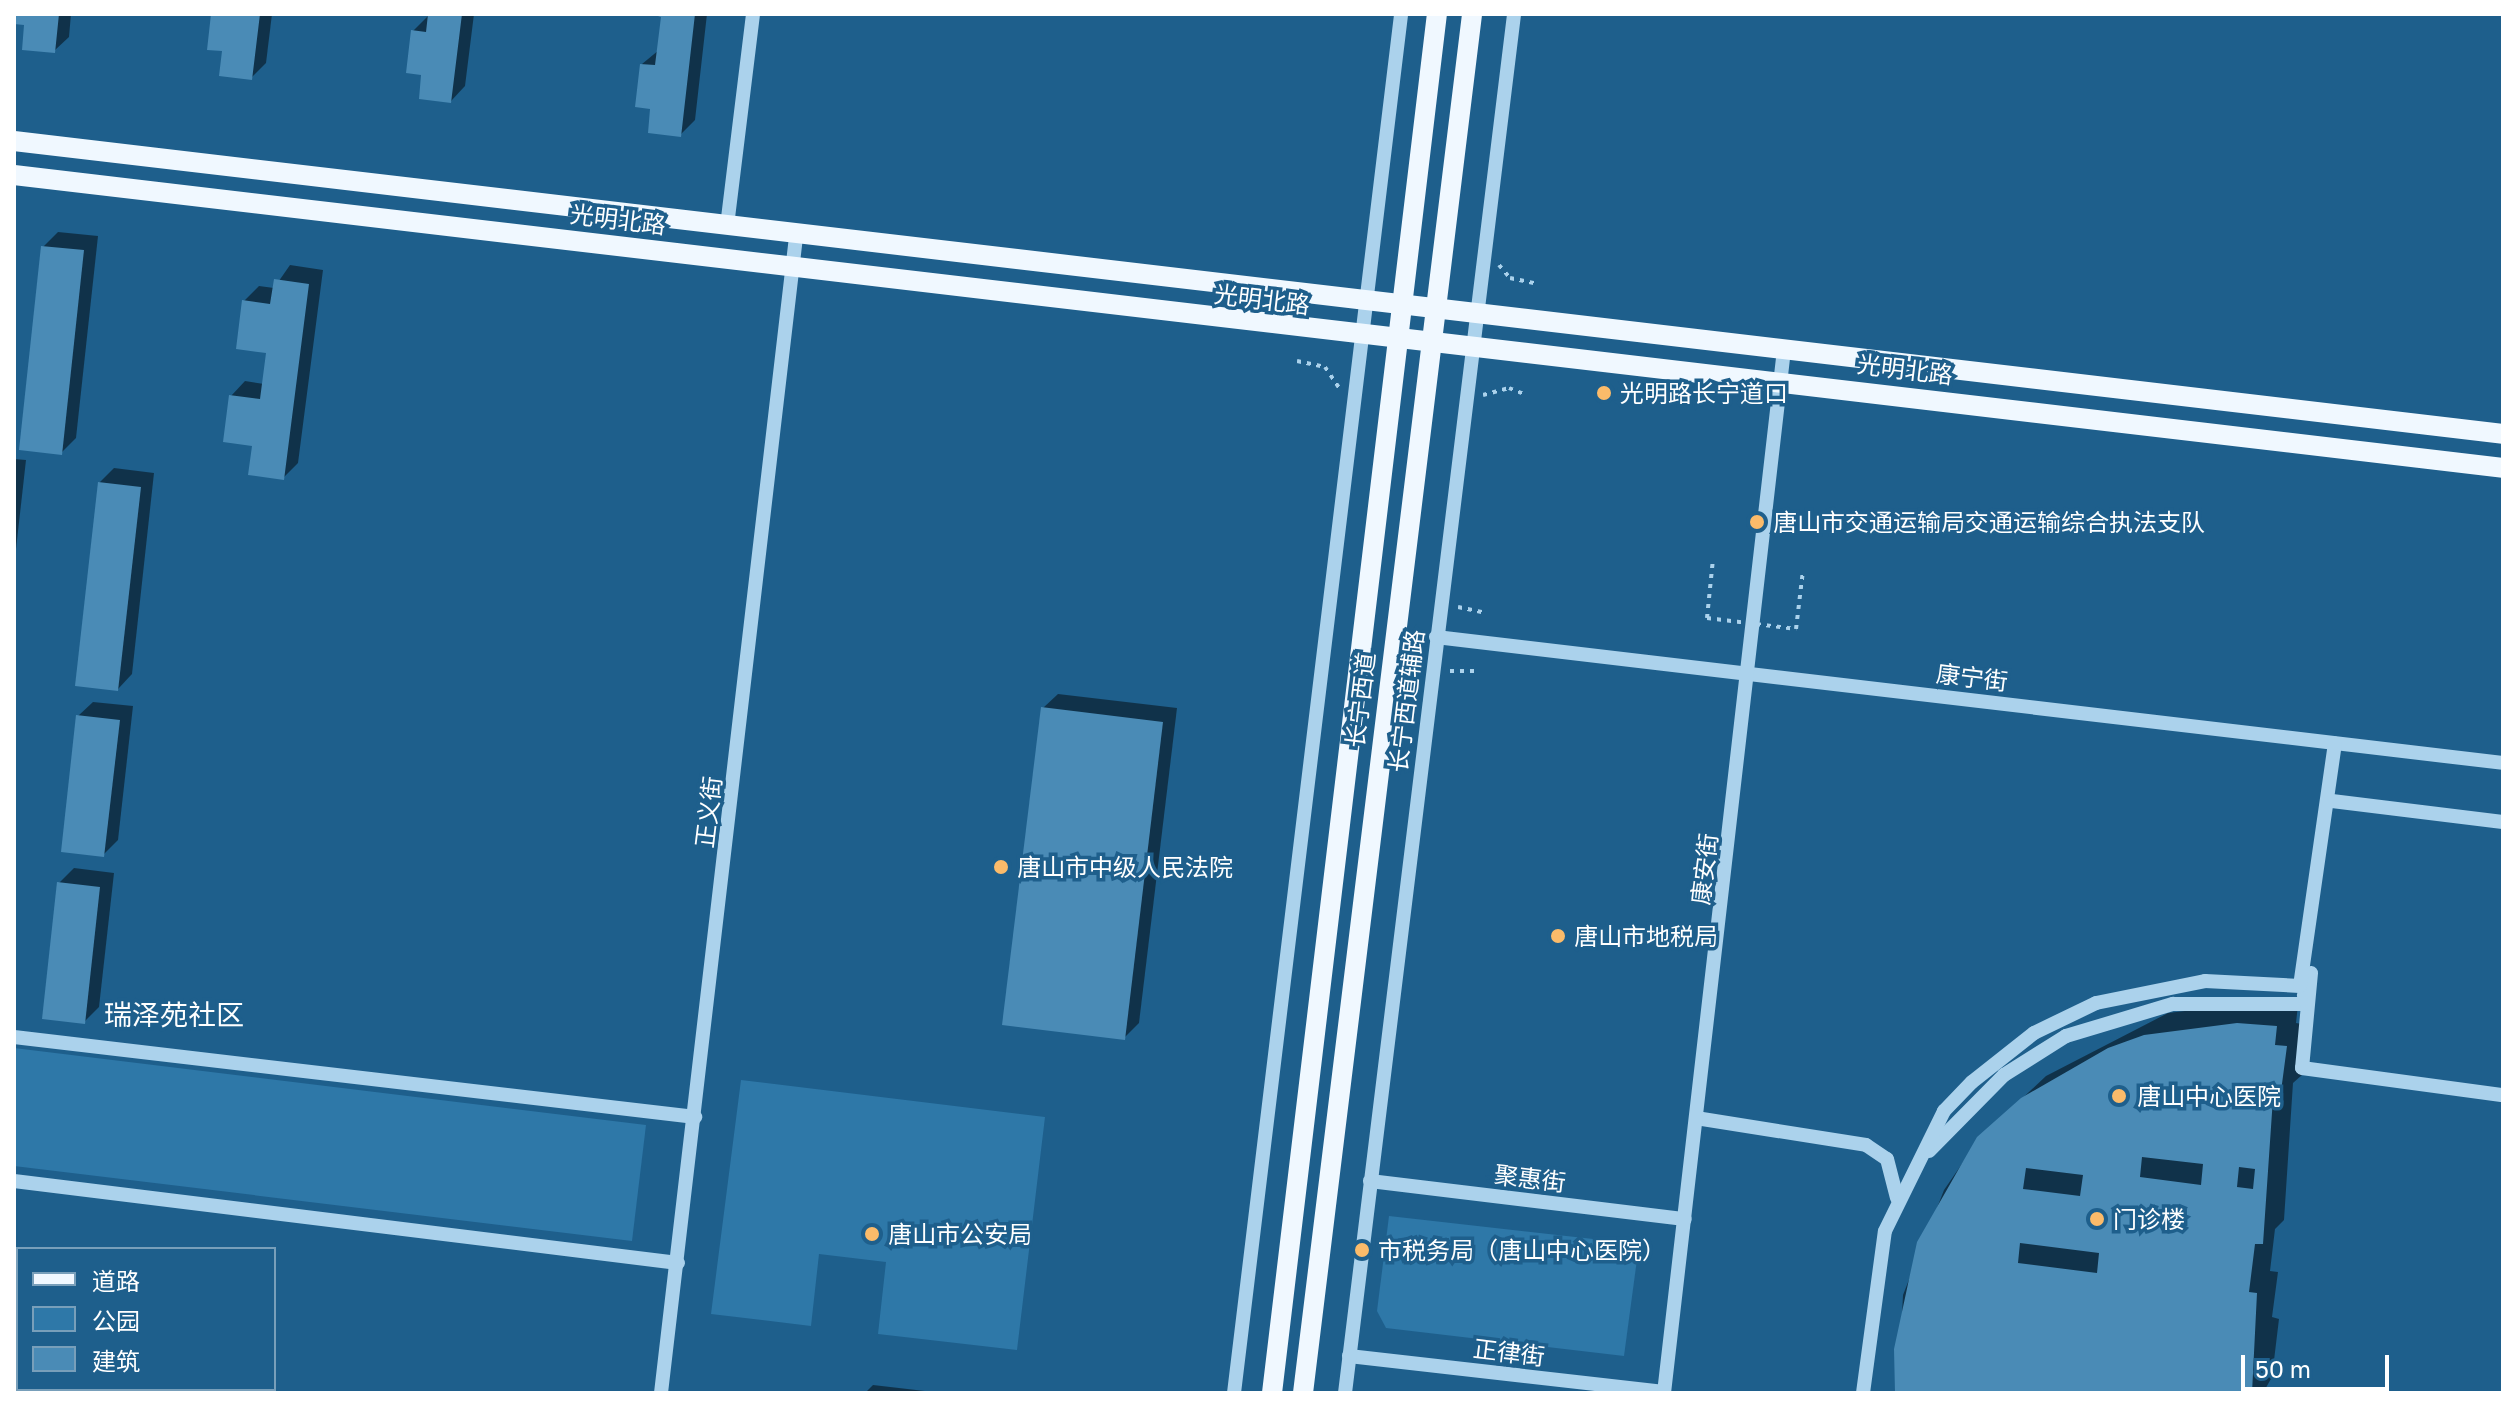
<!DOCTYPE html>
<html>
<head>
<meta charset="utf-8">
<style>
	body { margin:0 }
	#map { position:relative; width:2517px; height:1407px; overflow:hidden; background:#1e5f8c; font-family:"Golos Text","Noto Sans SC",sans-serif }
	div>[style] { position:absolute }
	.green>* { inset:0; background:#2e78a8 }
	.shadow>* { inset:0; background:#0007 }
	.building>* { inset:0; background:#4a8bb6 }
	.path>* { height:4px; margin-top:-2px; transform-origin:0; background:repeating-linear-gradient(90deg,#abd2ec 0 4px,transparent 0 10px) }
	.minor>* { height:14px; margin:-7px; padding:0 7px; transform-origin:7px; border-radius:7px; background:#abd2ec }
	.major>* { height:20px; margin:-10px; padding:0 10px; transform-origin:10px; border-radius:10px; background:#f0f8ff }
	.path-bridge>* { height:4px; margin-top:-2px; transform-origin:0; background:repeating-linear-gradient(90deg,#abd2ec 0 4px,transparent 0 10px) }
	.dots>* { width:22px; height:22px; translate:-50% -50%; box-sizing:border-box; border:4px solid #1e5f8c; border-radius:50% }
	span { translate:-50% -50%; white-space:nowrap; text-align:center; line-height:1.15; -webkit-text-stroke:7px #1e5f8c; paint-order:stroke }
	.street-label { font-size:24px; color:#fff }
	.poi-label { font-size:24px; color:#fff }
	.left { translate:0 -50%; text-align:left }
	.quarter-label { font-size:28px; color:#fff }
	.frame { position:absolute; inset:0; border:16px solid #fff; pointer-events:none }
	.legend { position:absolute; left:16px; top:1247px; width:260px; height:144px; box-sizing:border-box; background:#1e5f8c; border:2px solid #789fba; margin:0; padding:10px 14px; list-style:none; font-size:24px; color:#fff }
	.legend li { display:flex; align-items:center; gap:16px; height:40px }
	.legend b { width:40px; border:2px solid #789fba }
	.scale { position:absolute; left:2241px; top:1355px; width:148px; height:36px; box-sizing:border-box; border:4px solid #fff; border-top:0; padding-left:10px; font-size:24px; line-height:28px; white-space:nowrap; color:#fff; -webkit-text-stroke:6px #1e5f8c; paint-order:stroke }
</style>
</head>
<body>
<div id="map">
	<div class="green">
		<i style="clip-path:polygon(14px 1048px,646px 1125px,632px 1241px,14px 1166px)"></i>
		<i style="clip-path:polygon(741px 1080px,1045px 1117px,1017px 1350px,878px 1334px,886px 1262px,819px 1254px,811px 1326px,711px 1314px)"></i>
		<i style="clip-path:polygon(1389px 1216px,1620px 1242px,1638px 1252px,1624px 1356px,1386px 1328px,1377px 1311px)"></i>
	</div>
	<div class="shadow">
		<i style="clip-path:polygon(14px 14px,71px 14px,69px 37px,54px 51px,26px 24px,14px 22px)"></i>
		<i style="clip-path:polygon(213px 14px,272px 14px,266px 63px,252px 77px,224px 50px)"></i>
		<i style="clip-path:polygon(430px 14px,474px 14px,465px 86px,451px 101px,424px 73px,413px 31px)"></i>
		<i style="clip-path:polygon(653px 14px,707px 14px,695px 120px,680px 135px,652px 107px,642px 64px,659px 50px,663px 15px)"></i>
		<i style="clip-path:polygon(58px 232px,98px 236px,76px 438px,61px 453px,43px 247px)"></i>
		<i style="clip-path:polygon(290px 265px,323px 270px,298px 463px,283px 478px,255px 444px,231px 396px,245px 381px,264px 384px,268px 352px,244px 301px,259px 286px,274px 288px)"></i>
		<i style="clip-path:polygon(14px 459px,26px 460px,14px 567px)"></i>
		<i style="clip-path:polygon(114px 468px,154px 473px,132px 674px,118px 689px,99px 483px)"></i>
		<i style="clip-path:polygon(1058px 694px,1177px 708px,1139px 1023px,1124px 1038px,1043px 708px)"></i>
		<i style="clip-path:polygon(93px 702px,133px 706px,118px 840px,103px 855px,78px 716px)"></i>
		<i style="clip-path:polygon(74px 868px,114px 873px,99px 1007px,84px 1022px,59px 883px)"></i>
		<i style="clip-path:polygon(2260px 1002px,2298px 1005px,2296px 1023px,2308px 1025px,2302px 1075px,2293px 1083px,2284px 1220px,2275px 1229px,2270px 1271px,2278px 1272px,2272px 1317px,2279px 1319px,2272px 1377px,2263px 1393px,1898px 1393px,1903px 1295px,1944px 1190px,1979px 1139px,2046px 1076px,2168px 1013px)"></i>
		<i style="clip-path:polygon(873px 1385px,942px 1393px,865px 1393px)"></i>
	</div>
	<div class="building">
		<i style="clip-path:polygon(14px 14px,59px 14px,55px 53px,22px 50px,24px 25px,14px 24px)"></i>
		<i style="clip-path:polygon(211px 14px,260px 14px,252px 80px,219px 76px,222px 51px,207px 50px)"></i>
		<i style="clip-path:polygon(428px 14px,462px 14px,451px 103px,419px 99px,421px 75px,406px 73px,411px 30px,426px 32px)"></i>
		<i style="clip-path:polygon(652px 14px,695px 14px,681px 137px,648px 133px,650px 109px,635px 107px,640px 64px,655px 65px,661px 17px)"></i>
		<i style="clip-path:polygon(41px 246px,84px 250px,62px 455px,19px 450px)"></i>
		<i style="clip-path:polygon(274px 279px,309px 284px,284px 480px,248px 475px,252px 446px,223px 442px,229px 395px,260px 399px,266px 353px,236px 349px,242px 300px,270px 304px)"></i>
		<i style="clip-path:polygon(98px 482px,141px 487px,118px 691px,75px 686px)"></i>
		<i style="clip-path:polygon(1041px 707px,1163px 722px,1125px 1040px,1002px 1025px)"></i>
		<i style="clip-path:polygon(76px 715px,120px 720px,104px 857px,61px 852px)"></i>
		<i style="clip-path:polygon(57px 882px,100px 887px,85px 1024px,42px 1019px)"></i>
		<i style="clip-path:polygon(evenodd,2237px 1023px,2277px 1026px,2275px 1045px,2287px 1046px,2280px 1099px,2273px 1098px,2263px 1244px,2255px 1244px,2249px 1292px,2257px 1293px,2252px 1393px,1895px 1393px,1894px 1349px,1917px 1242px,1977px 1137px,2021px 1098px,2108px 1048px,2144px 1035px,2237px 1023px,2142px 1157px,2203px 1164px,2201px 1185px,2140px 1177px,2142px 1157px,2237px 1023px,2239px 1167px,2255px 1169px,2253px 1189px,2237px 1187px,2239px 1167px,2237px 1023px,2026px 1168px,2083px 1175px,2080px 1196px,2023px 1189px,2026px 1168px,2237px 1023px,2020px 1243px,2099px 1253px,2097px 1273px,2018px 1263px,2020px 1243px)"></i>
	</div>
	<div class="path">
		<i style="left:1499px;top:265px;width:17px;rotate:50deg"></i>
		<i style="left:1510px;top:278px;width:29px;rotate:12deg"></i>
		<i style="left:1297px;top:361px;width:29px;rotate:12deg"></i>
		<i style="left:1325px;top:367px;width:27px;rotate:56deg"></i>
		<i style="left:1483px;top:395px;width:27px;rotate:-15deg"></i>
		<i style="left:1509px;top:388px;width:18px;rotate:22deg"></i>
		<i style="left:1458px;top:607px;width:29px;rotate:12deg"></i>
		<i style="left:1707px;top:618px;width:59px;rotate:-84.2deg"></i>
		<i style="left:1796px;top:629px;width:59px;rotate:-83.2deg"></i>
		<i style="left:1450px;top:671px;width:30px"></i>
	</div>
	<div class="minor">
		<i style="left:727px;top:226px;width:214px;rotate:-83deg"></i>
		<i style="left:1436px;top:637px;width:1074px;rotate:6.73deg"></i>
		<i style="left:2332px;top:801px;width:172px;rotate:7deg"></i>
		<i style="left:2311px;top:973px;width:95px;rotate:95.4deg"></i>
		<i style="left:2302px;top:1068px;width:203px;rotate:7.7deg"></i>
		<i style="left:14px;top:1037px;width:686px;rotate:6.7deg"></i>
		<i style="left:1696px;top:1118px;width:172px;rotate:9deg"></i>
		<i style="left:1866px;top:1145px;width:25px;rotate:34deg"></i>
		<i style="left:1887px;top:1159px;width:40px;rotate:75.6deg"></i>
		<i style="left:1929px;top:1151px;width:107px;rotate:-45.4deg"></i>
		<i style="left:2004px;top:1075px;width:73px;rotate:-32.2deg"></i>
		<i style="left:2066px;top:1036px;width:112px;rotate:-16.7deg"></i>
		<i style="left:2173px;top:1004px;width:134px"></i>
		<i style="left:2307px;top:1004px;width:9px;rotate:-111deg"></i>
		<i style="left:14px;top:1181px;width:669px;rotate:7.04deg"></i>
		<i style="left:1370px;top:1181px;width:317px;rotate:6.9deg"></i>
		<i style="left:1349px;top:1356px;width:317px;rotate:6.5deg"></i>
		<i style="left:661px;top:1393px;width:1165px;rotate:-83.34deg"></i>
		<i style="left:1234px;top:1393px;width:1389px;rotate:-83.09deg"></i>
		<i style="left:1345px;top:1393px;width:1389px;rotate:-83.01deg"></i>
		<i style="left:1664px;top:1393px;width:1051px;rotate:-83.44deg"></i>
		<i style="left:1863px;top:1393px;width:163px;rotate:-82.3deg"></i>
		<i style="left:1885px;top:1231px;width:134px;rotate:-63.8deg"></i>
		<i style="left:1944px;top:1111px;width:40px;rotate:-46deg"></i>
		<i style="left:1972px;top:1082px;width:79px;rotate:-38.3deg"></i>
		<i style="left:2034px;top:1033px;width:69px;rotate:-25.8deg"></i>
		<i style="left:2096px;top:1003px;width:111px;rotate:-11.4deg"></i>
		<i style="left:2205px;top:981px;width:95px;rotate:3deg"></i>
		<i style="left:2300px;top:986px;width:245px;rotate:-81.8deg"></i>
	</div>
	<div class="major">
		<i style="left:14px;top:141px;width:2506px;rotate:6.71deg"></i>
		<i style="left:14px;top:175px;width:2506px;rotate:6.71deg"></i>
		<i style="left:1272px;top:1393px;width:1389px;rotate:-83.18deg"></i>
		<i style="left:1303px;top:1393px;width:1389px;rotate:-83.01deg"></i>
	</div>
	<div class="path-bridge">
		<i style="left:1707px;top:618px;width:90px;rotate:7deg"></i>
	</div>
	<div class="dots">
		<i style="left:1604px;top:393px;background:#fbbb6a"></i>
		<i style="left:1757px;top:522px;background:#fbbb6a"></i>
		<i style="left:1001px;top:867px;background:#fbbb6a"></i>
		<i style="left:1558px;top:936px;background:#fbbb6a"></i>
		<i style="left:2119px;top:1096px;background:#fbbb6a"></i>
		<i style="left:2097px;top:1219px;background:#fbbb6a"></i>
		<i style="left:872px;top:1234px;background:#fbbb6a"></i>
		<i style="left:1362px;top:1250px;background:#fbbb6a"></i>
	</div>
	<div class="street-label">
		<span style="left:618px;top:219px;rotate:7deg">光明北路</span>
		<span style="left:1262px;top:299px;rotate:7deg">光明北路</span>
		<span style="left:1905px;top:369px;rotate:7deg">光明北路</span>
		<span style="left:1972px;top:677px;rotate:7deg">康宁街</span>
		<span style="left:1360px;top:700px;rotate:-83deg">长宁西道</span>
		<span style="left:1406px;top:701px;rotate:-83deg">长宁西道辅路</span>
		<span style="left:708px;top:812px;rotate:-83deg">正义街</span>
		<span style="left:1704px;top:869px;rotate:-83deg">康安街</span>
		<span style="left:1530px;top:1178px;rotate:7deg">聚惠街</span>
		<span style="left:1509px;top:1352px;rotate:7deg">正律街</span>
	</div>
	<div class="poi-label">
		<span class="left" style="left:1620px;top:393px">光明路长宁道口</span>
		<span class="left" style="left:1773px;top:522px">唐山市交通运输局交通运输综合执法支队</span>
		<span class="left" style="left:1017px;top:867px">唐山市中级人民法院</span>
		<span class="left" style="left:1574px;top:936px">唐山市地税局</span>
		<span class="left" style="left:2137px;top:1096px">唐山中心医院</span>
		<span class="left" style="left:2113px;top:1219px">门诊楼</span>
		<span class="left" style="left:888px;top:1234px">唐山市公安局</span>
		<span class="left" style="left:1378px;top:1250px">市税务局（唐山中心医院）</span>
	</div>
	<div class="quarter-label">
		<span style="left:174px;top:1015px">瑞泽苑社区</span>
	</div>
	<div class="frame"></div>
	<ul class="legend">
	<li><b style="height:10px;background:#f0f8ff"></b>道路</li>
	<li><b style="height:22px;background:#2e78a8"></b>公园</li>
	<li><b style="height:22px;background:#4a8bb6"></b>建筑</li>
	</ul>
	<div class="scale">50 m</div>
</div>
</body>
</html>
